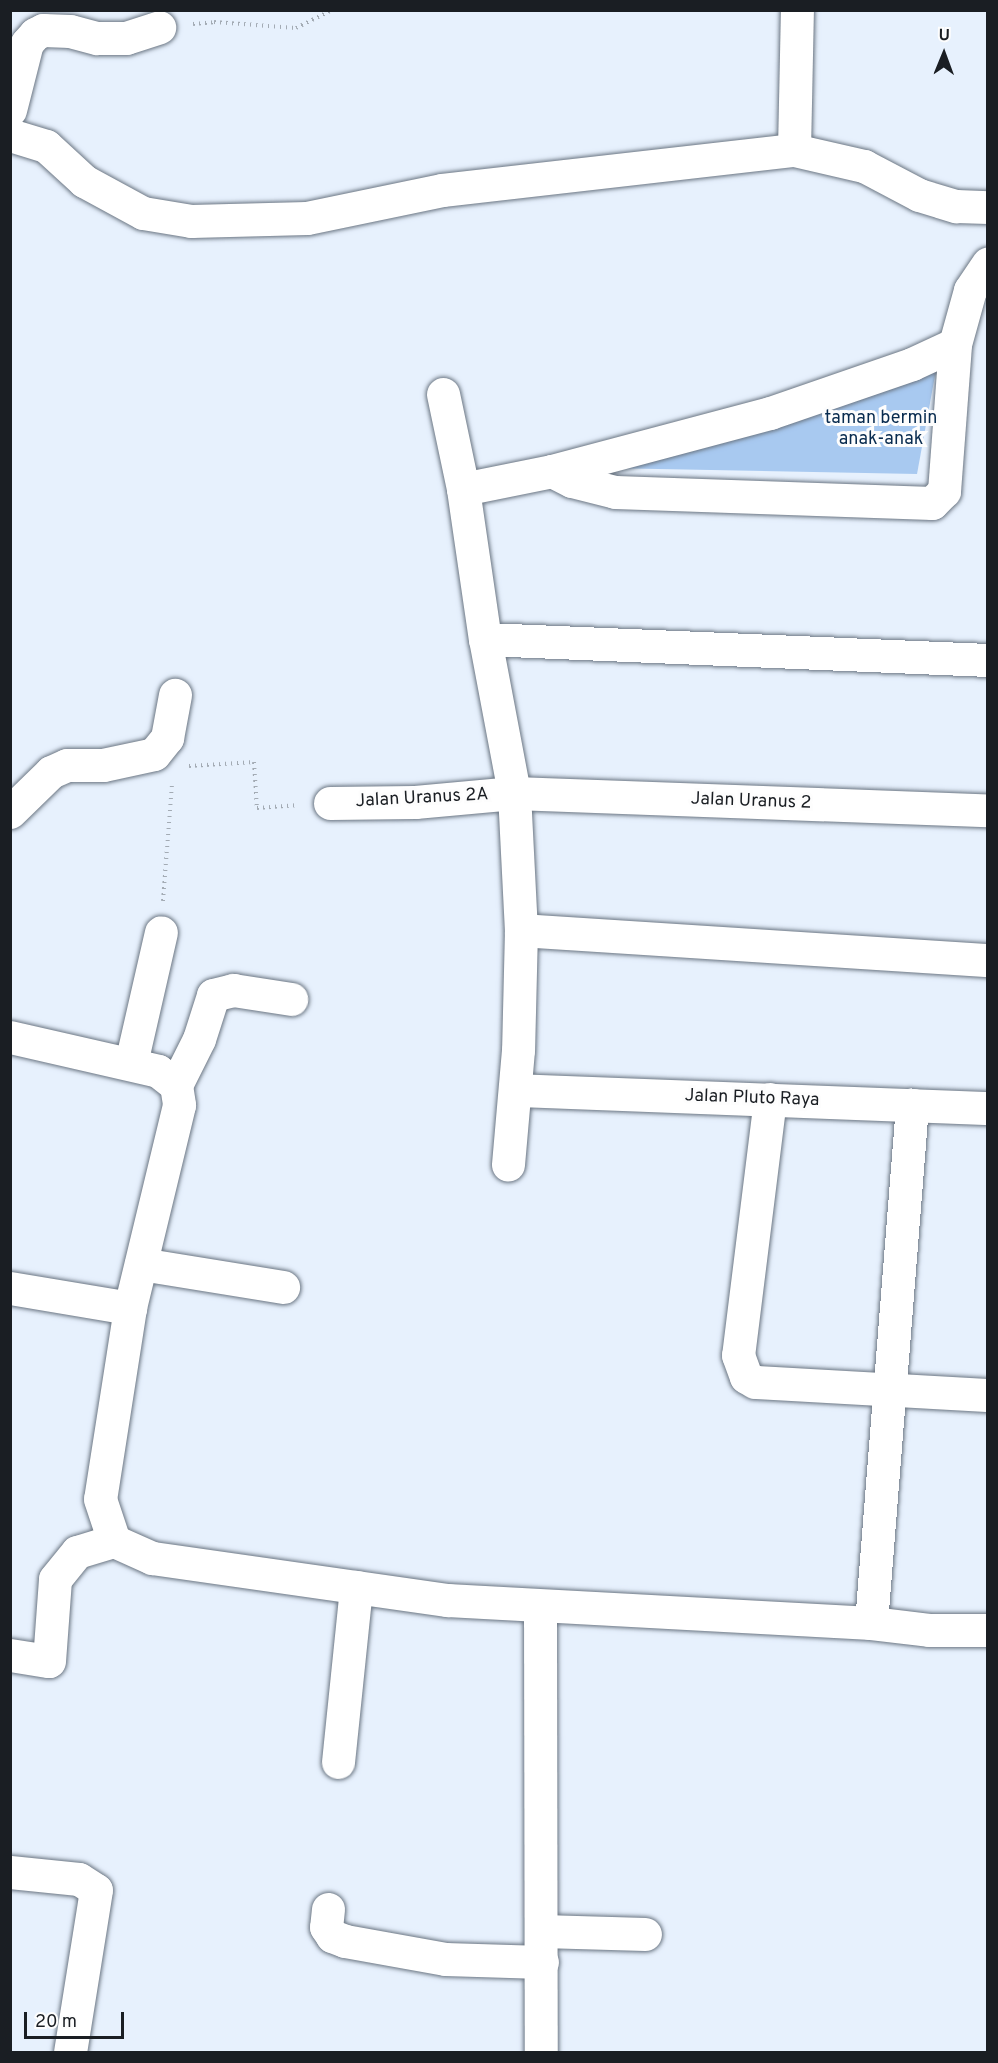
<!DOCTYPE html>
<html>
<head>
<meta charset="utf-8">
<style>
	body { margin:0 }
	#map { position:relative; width:998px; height:2063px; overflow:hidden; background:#e7f1fd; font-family:Overpass,sans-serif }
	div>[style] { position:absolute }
	.green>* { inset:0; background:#a8c9f0 }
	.path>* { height:4px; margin-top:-2px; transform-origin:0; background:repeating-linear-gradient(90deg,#a3abb4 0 1.5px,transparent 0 6px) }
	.roads { filter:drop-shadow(0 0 2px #6b7683) drop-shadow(0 0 2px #6b7683) }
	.minor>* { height:33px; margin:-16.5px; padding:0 16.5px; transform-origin:16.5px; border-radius:16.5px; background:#fff }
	span { translate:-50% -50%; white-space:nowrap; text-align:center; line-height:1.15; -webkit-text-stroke:6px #fdfdfd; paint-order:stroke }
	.park-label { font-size:18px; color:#082b4f }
	.street-label { font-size:18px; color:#1a1e23 }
	.frame { position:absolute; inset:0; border:12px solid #1a1e23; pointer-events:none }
	.north { position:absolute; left:914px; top:24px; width:60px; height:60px; -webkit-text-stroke:4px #fdfdfd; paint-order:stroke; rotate:1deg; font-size:16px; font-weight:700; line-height:24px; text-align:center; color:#1a1e23 }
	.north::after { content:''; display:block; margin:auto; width:21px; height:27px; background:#1a1e23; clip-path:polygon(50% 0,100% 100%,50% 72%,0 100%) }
	.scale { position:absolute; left:24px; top:2012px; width:100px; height:27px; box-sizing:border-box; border:3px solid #1a1e23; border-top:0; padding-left:8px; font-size:18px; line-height:21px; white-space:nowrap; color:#1a1e23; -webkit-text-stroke:4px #fdfdfd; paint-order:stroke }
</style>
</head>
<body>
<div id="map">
	<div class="green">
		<i style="clip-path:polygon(936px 370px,917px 474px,605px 468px)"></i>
	</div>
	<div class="path">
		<i style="left:193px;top:24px;width:21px;rotate:-5deg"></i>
		<i style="left:214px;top:22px;width:82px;rotate:4.2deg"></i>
		<i style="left:296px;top:28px;width:40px;rotate:-26.6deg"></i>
		<i style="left:189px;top:766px;width:65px;rotate:-3.5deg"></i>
		<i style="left:254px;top:762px;width:46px;rotate:86.3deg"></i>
		<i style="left:257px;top:808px;width:42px;rotate:-4.1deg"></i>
		<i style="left:163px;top:901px;width:118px;rotate:-85.6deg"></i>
	</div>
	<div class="roads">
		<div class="minor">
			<i style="left:10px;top:110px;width:69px;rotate:-75.8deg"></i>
			<i style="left:27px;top:43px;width:12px;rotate:-48deg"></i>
			<i style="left:35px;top:34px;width:9px;rotate:-27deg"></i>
			<i style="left:43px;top:30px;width:27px;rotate:2deg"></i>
			<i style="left:70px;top:31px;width:28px;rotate:15deg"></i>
			<i style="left:97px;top:38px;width:29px"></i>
			<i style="left:126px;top:38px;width:35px;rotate:-18deg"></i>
			<i style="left:10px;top:135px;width:38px;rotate:17deg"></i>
			<i style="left:46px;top:146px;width:52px;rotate:42.6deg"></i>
			<i style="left:84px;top:181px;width:67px;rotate:28.5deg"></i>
			<i style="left:143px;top:213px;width:49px;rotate:9.5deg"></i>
			<i style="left:191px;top:221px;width:116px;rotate:-1.5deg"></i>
			<i style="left:307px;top:218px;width:138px;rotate:-11.7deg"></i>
			<i style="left:442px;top:190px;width:354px;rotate:-6.5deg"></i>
			<i style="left:794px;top:150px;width:72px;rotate:12.9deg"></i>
			<i style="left:864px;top:166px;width:62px;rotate:27.8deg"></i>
			<i style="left:919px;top:195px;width:39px;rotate:17deg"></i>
			<i style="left:956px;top:206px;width:32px;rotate:2deg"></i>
			<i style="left:794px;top:150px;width:140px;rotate:-88.8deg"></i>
			<i style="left:443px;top:394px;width:97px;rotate:78.1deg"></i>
			<i style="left:463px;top:489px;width:152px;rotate:81.7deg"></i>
			<i style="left:485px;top:639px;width:157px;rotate:79.3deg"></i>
			<i style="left:514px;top:793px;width:137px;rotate:87.1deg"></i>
			<i style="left:521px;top:930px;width:120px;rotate:91.4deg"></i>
			<i style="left:518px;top:1050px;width:115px;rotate:95deg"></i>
			<i style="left:552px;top:471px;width:22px;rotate:27deg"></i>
			<i style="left:572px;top:481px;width:44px;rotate:14.3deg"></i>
			<i style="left:615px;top:492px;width:317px;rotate:2deg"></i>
			<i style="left:932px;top:503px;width:17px;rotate:-45deg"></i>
			<i style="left:944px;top:491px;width:147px;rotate:-85.7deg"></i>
			<i style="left:463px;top:489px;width:91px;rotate:-11.4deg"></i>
			<i style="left:552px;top:471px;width:226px;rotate:-14.9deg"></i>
			<i style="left:770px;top:413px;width:150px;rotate:-19deg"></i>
			<i style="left:912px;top:364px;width:47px;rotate:-24.9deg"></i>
			<i style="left:955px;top:344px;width:56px;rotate:-74.5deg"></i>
			<i style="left:970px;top:290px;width:32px;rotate:-56deg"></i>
			<i style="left:485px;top:639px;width:503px;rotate:2.39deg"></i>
			<i style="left:330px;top:803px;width:85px;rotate:-0.7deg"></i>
			<i style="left:415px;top:802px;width:99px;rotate:-5.2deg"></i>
			<i style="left:514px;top:793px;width:474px;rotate:2.1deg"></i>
			<i style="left:10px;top:812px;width:57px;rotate:-44.3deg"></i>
			<i style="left:51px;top:772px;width:17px;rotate:-24deg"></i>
			<i style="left:67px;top:765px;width:36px"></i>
			<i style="left:103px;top:765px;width:52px;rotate:-12.2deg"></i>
			<i style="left:154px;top:754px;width:21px;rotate:-51deg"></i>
			<i style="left:167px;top:738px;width:44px;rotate:-79.5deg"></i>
			<i style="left:521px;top:930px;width:468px;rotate:3.7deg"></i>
			<i style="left:10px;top:1037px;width:152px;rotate:12.9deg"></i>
			<i style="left:158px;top:1071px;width:23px;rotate:38deg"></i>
			<i style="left:176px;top:1085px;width:20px;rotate:81deg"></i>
			<i style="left:179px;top:1105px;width:209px;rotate:103.6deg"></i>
			<i style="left:130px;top:1308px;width:193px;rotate:98.9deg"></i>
			<i style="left:100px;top:1499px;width:44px;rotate:71.6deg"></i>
			<i style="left:114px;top:1541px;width:42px;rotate:24.1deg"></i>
			<i style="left:152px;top:1558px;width:298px;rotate:8.1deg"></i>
			<i style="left:447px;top:1600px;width:425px;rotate:3.1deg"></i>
			<i style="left:871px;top:1623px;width:58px;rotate:6.9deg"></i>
			<i style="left:929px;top:1630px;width:59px"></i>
			<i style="left:131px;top:1063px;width:134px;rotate:-77.1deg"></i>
			<i style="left:176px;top:1085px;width:51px;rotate:-63.4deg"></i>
			<i style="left:199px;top:1039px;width:46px;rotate:-72.3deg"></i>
			<i style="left:213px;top:995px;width:21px;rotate:-14deg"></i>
			<i style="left:233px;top:990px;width:59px;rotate:8.8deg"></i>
			<i style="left:516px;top:1090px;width:472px;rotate:2.2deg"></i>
			<i style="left:770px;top:1099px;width:258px;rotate:97.1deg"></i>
			<i style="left:738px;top:1355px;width:23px;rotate:70deg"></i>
			<i style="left:746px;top:1377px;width:10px;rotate:29deg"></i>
			<i style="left:755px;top:1382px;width:233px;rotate:3.2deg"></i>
			<i style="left:141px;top:1264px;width:144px;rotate:9.2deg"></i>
			<i style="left:10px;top:1288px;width:122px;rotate:9.5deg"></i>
			<i style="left:540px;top:1607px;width:445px;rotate:89.9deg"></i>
			<i style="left:871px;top:1623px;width:520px;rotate:-85.47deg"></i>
			<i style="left:10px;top:1655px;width:39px;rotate:9deg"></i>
			<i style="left:49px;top:1661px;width:82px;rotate:-85.8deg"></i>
			<i style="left:55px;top:1579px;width:35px;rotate:-51deg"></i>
			<i style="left:77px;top:1552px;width:39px;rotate:-17deg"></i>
			<i style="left:338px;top:1762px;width:176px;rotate:-84.1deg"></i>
			<i style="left:10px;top:1872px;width:69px;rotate:5.8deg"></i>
			<i style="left:79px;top:1879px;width:20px;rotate:33deg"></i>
			<i style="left:96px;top:1890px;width:164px;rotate:99.1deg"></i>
			<i style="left:328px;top:1909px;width:18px;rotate:96deg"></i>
			<i style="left:326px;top:1927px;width:11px;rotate:56deg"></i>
			<i style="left:332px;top:1936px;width:14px;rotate:21deg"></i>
			<i style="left:345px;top:1941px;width:102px;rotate:10.2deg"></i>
			<i style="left:445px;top:1959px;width:97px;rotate:1.8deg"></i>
			<i style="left:542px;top:1931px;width:103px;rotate:1.7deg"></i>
		</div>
	</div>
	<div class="park-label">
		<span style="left:881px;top:430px">taman bermin<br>anak-anak</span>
	</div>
	<div class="street-label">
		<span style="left:422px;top:799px;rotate:-3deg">Jalan Uranus 2A</span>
		<span style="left:751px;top:802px;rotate:2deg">Jalan Uranus 2</span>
		<span style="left:752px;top:1099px;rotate:2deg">Jalan Pluto Raya</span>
	</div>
	<div class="frame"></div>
	<div class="north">U</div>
	<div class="scale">20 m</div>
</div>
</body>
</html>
